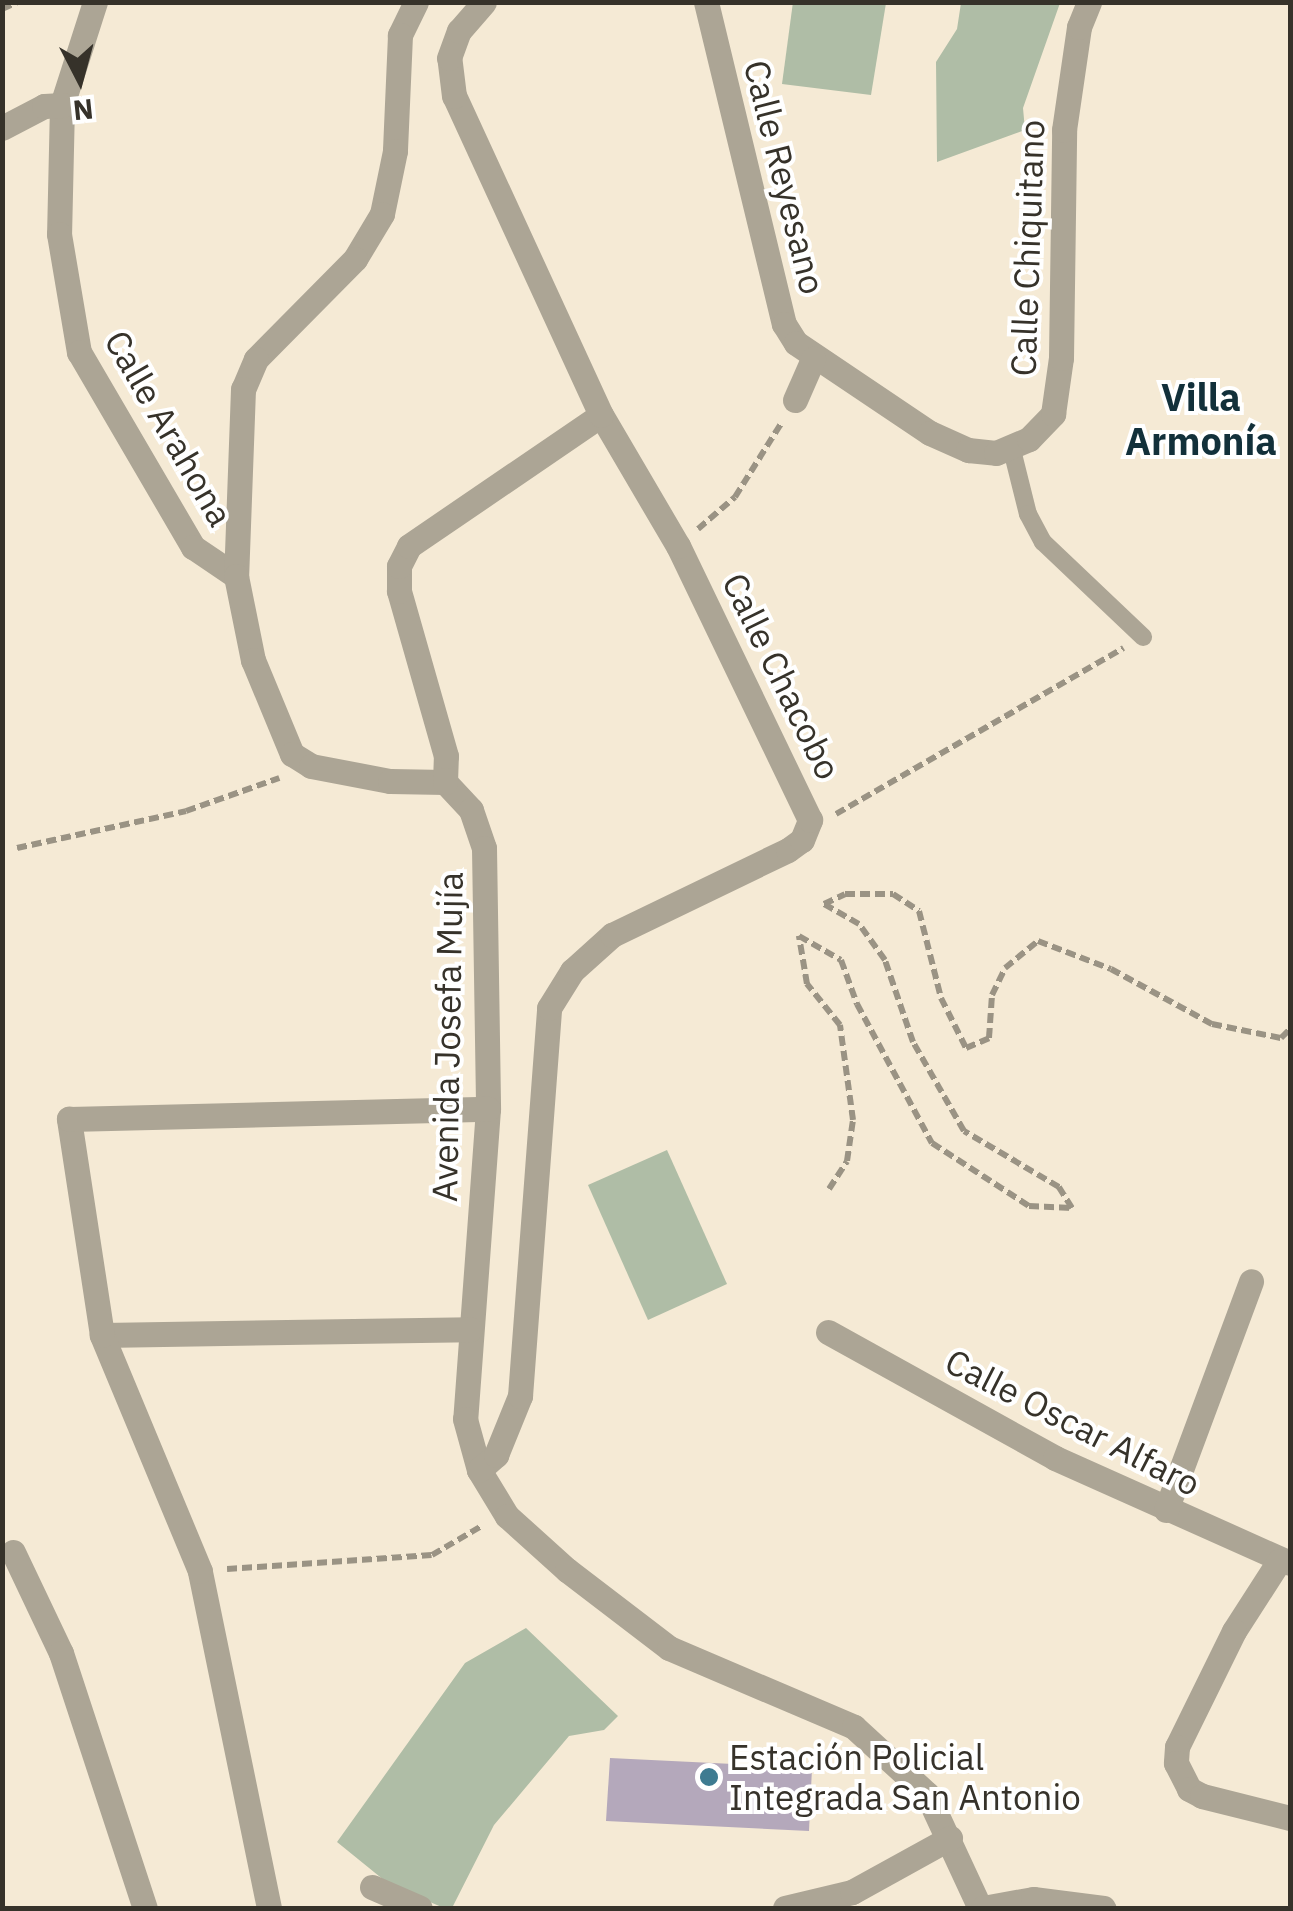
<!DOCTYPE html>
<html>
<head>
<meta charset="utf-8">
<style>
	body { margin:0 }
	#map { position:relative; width:1293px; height:1911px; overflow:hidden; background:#f5ead5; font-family:"IBM Plex Sans",sans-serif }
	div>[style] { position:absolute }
	.green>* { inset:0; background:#afbda6 }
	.building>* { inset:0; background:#b4a8bb }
	.path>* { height:6px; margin-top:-3px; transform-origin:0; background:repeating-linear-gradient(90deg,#9a9384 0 10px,transparent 0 15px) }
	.service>* { height:18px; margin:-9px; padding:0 9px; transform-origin:9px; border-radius:9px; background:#aca595 }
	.minor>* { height:25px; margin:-12.5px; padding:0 12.5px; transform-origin:12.5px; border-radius:12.5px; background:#aca595 }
	.dots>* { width:28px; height:28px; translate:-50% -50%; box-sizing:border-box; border:5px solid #fff; border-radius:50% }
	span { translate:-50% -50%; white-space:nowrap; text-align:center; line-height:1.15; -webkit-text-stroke:8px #fff; paint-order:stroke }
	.street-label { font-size:35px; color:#36322a }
	.poi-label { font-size:35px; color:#36322a }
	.left { translate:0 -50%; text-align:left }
	.neighbourhood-label { font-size:38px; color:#12303a; font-weight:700 }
	.frame { position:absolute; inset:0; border:5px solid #36322a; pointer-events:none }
	.north { position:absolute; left:30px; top:30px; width:100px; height:100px; -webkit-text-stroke:8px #fff; paint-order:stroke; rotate:174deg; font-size:28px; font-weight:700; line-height:40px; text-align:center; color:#36322a }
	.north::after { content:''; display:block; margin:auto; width:35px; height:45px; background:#36322a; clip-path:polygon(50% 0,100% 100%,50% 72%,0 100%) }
</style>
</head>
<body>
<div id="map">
	<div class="green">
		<i style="clip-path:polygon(793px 2px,886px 3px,871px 95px,782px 84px)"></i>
		<i style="clip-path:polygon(961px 3px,1060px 3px,1023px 108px,1025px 130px,937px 162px,936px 62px,957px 29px)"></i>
		<i style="clip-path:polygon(667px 1150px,727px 1284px,648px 1320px,588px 1185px)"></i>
		<i style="clip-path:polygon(526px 1628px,618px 1716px,604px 1730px,569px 1736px,494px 1825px,452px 1908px,444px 1908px,390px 1885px,337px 1842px,465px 1663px)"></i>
	</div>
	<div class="building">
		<i style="clip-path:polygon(610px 1758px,812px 1768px,809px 1831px,606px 1821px)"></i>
	</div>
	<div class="path">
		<i style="left:2px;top:9px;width:17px;rotate:-24deg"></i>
		<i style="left:698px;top:529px;width:49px;rotate:-40.9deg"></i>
		<i style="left:735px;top:497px;width:89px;rotate:-57.9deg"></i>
		<i style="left:836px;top:814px;width:332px;rotate:-30deg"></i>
		<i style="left:17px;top:848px;width:173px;rotate:-12.3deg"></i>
		<i style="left:186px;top:811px;width:99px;rotate:-19.5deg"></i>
		<i style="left:829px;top:1189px;width:33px;rotate:-57deg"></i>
		<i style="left:847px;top:1161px;width:41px;rotate:-81.7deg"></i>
		<i style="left:853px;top:1120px;width:96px;rotate:-97.8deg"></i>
		<i style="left:840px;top:1025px;width:53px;rotate:-128.8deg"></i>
		<i style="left:807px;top:984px;width:49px;rotate:-99.5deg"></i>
		<i style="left:799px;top:936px;width:48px;rotate:29.7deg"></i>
		<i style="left:841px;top:960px;width:47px;rotate:70deg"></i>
		<i style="left:857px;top:1004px;width:158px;rotate:61.7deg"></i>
		<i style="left:932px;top:1143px;width:116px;rotate:33deg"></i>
		<i style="left:1029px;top:1206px;width:43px;rotate:2.7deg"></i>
		<i style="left:1072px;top:1208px;width:25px;rotate:-122deg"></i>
		<i style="left:1059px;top:1187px;width:110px;rotate:-149.5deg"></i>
		<i style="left:964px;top:1131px;width:103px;rotate:-119.8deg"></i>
		<i style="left:913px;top:1042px;width:87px;rotate:-108.9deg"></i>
		<i style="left:885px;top:960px;width:44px;rotate:-125.8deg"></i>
		<i style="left:859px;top:924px;width:40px;rotate:-150.3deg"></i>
		<i style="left:824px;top:904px;width:23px;rotate:-25deg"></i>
		<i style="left:845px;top:894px;width:48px"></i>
		<i style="left:893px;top:894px;width:31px;rotate:33deg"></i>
		<i style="left:919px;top:911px;width:90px;rotate:75.8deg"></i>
		<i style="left:941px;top:998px;width:56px;rotate:63.4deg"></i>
		<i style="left:966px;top:1048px;width:25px;rotate:-23deg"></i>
		<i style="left:989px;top:1038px;width:43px;rotate:-86deg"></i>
		<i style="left:992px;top:995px;width:30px;rotate:-64deg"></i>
		<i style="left:1005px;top:968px;width:43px;rotate:-39.3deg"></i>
		<i style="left:1038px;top:941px;width:78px;rotate:21deg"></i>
		<i style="left:1111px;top:969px;width:115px;rotate:28.6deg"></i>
		<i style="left:1212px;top:1024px;width:70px;rotate:11.5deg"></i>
		<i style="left:1281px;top:1038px;width:13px;rotate:-45deg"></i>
		<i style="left:227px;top:1569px;width:205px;rotate:-3.9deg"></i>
		<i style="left:432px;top:1555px;width:56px;rotate:-30.3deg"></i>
	</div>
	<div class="service">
		<i style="left:1012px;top:450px;width:66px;rotate:76deg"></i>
		<i style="left:1028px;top:514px;width:32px;rotate:62deg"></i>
		<i style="left:1043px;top:542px;width:138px;rotate:43.5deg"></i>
	</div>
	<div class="minor">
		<i style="left:95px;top:2px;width:108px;rotate:107.8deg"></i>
		<i style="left:62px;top:105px;width:129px;rotate:91.3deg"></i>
		<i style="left:59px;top:234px;width:120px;rotate:80.4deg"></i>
		<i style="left:79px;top:352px;width:226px;rotate:59.7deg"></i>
		<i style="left:193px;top:547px;width:52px;rotate:34deg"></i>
		<i style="left:416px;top:2px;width:37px;rotate:116deg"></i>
		<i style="left:400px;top:35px;width:116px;rotate:92.5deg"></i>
		<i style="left:395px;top:151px;width:64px;rotate:101.7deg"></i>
		<i style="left:382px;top:214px;width:52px;rotate:121deg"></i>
		<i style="left:355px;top:259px;width:141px;rotate:134.7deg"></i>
		<i style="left:256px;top:359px;width:33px;rotate:113deg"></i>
		<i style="left:243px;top:389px;width:187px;rotate:92.1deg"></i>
		<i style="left:236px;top:576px;width:86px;rotate:78.6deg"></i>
		<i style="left:253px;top:660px;width:102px;rotate:67.5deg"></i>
		<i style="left:292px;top:754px;width:22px;rotate:32deg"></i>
		<i style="left:311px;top:766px;width:80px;rotate:10.8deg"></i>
		<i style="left:390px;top:781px;width:55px;rotate:1deg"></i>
		<i style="left:445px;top:782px;width:38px;rotate:47deg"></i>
		<i style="left:471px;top:810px;width:40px;rotate:71.1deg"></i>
		<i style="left:484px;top:848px;width:261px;rotate:89.1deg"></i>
		<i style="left:488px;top:1109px;width:311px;rotate:94.2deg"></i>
		<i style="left:465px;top:1419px;width:53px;rotate:74.6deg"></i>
		<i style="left:479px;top:1470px;width:54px;rotate:58.7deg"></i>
		<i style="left:507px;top:1516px;width:81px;rotate:42deg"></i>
		<i style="left:567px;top:1570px;width:128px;rotate:37.4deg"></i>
		<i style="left:669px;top:1648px;width:201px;rotate:23.1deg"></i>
		<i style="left:854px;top:1727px;width:99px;rotate:42.5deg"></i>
		<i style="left:927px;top:1794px;width:126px;rotate:65.1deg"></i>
		<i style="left:706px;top:2px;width:331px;rotate:76.4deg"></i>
		<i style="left:784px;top:324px;width:22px;rotate:58deg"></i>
		<i style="left:796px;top:343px;width:161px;rotate:33.9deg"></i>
		<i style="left:930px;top:433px;width:42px;rotate:24.1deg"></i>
		<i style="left:968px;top:450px;width:28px;rotate:6deg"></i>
		<i style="left:996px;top:453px;width:36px;rotate:-23deg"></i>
		<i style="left:1029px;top:439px;width:35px;rotate:-46deg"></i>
		<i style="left:1053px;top:414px;width:57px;rotate:-81.9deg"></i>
		<i style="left:1061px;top:358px;width:228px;rotate:-89.2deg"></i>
		<i style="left:1064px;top:130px;width:104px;rotate:-81.7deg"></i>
		<i style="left:1079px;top:27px;width:27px;rotate:-68deg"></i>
		<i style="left:2px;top:128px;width:47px;rotate:-27.6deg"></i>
		<i style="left:44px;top:106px;width:18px;rotate:-3deg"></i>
		<i style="left:795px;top:400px;width:45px;rotate:-66.3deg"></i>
		<i style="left:445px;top:782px;width:26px;rotate:-88deg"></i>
		<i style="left:446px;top:756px;width:172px;rotate:-105.9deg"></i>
		<i style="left:399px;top:591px;width:25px;rotate:-90deg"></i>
		<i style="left:399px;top:566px;width:22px;rotate:-63deg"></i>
		<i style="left:409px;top:546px;width:232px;rotate:-34.3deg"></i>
		<i style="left:828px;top:1332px;width:260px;rotate:29deg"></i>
		<i style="left:1055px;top:1458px;width:257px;rotate:24.1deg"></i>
		<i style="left:102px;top:1335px;width:368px;rotate:-0.9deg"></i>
		<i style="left:479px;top:1470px;width:23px;rotate:-41deg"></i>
		<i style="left:496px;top:1455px;width:64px;rotate:-67.9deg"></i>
		<i style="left:520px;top:1396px;width:389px;rotate:-85.7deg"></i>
		<i style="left:549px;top:1008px;width:44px;rotate:-58.1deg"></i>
		<i style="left:572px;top:971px;width:54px;rotate:-42deg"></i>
		<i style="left:612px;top:935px;width:195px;rotate:-25.8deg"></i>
		<i style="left:788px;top:850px;width:17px;rotate:-36deg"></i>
		<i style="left:802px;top:840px;width:22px;rotate:-68deg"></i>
		<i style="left:810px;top:820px;width:304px;rotate:-115.7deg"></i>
		<i style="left:678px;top:546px;width:152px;rotate:-120.4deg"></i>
		<i style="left:601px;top:415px;width:351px;rotate:-114.7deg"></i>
		<i style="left:454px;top:96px;width:38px;rotate:-97deg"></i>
		<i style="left:449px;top:58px;width:29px;rotate:-70deg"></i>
		<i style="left:459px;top:31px;width:38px;rotate:-49deg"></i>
		<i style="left:1166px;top:1510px;width:244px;rotate:-69.6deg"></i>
		<i style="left:13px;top:1552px;width:112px;rotate:64.6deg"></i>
		<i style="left:61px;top:1653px;width:268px;rotate:71.8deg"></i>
		<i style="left:1279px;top:1561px;width:83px;rotate:122.7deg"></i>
		<i style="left:1234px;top:1631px;width:129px;rotate:116.2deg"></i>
		<i style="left:1177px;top:1747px;width:16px;rotate:94deg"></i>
		<i style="left:1176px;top:1763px;width:29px;rotate:63deg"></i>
		<i style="left:1189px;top:1789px;width:15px;rotate:28deg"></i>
		<i style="left:1202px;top:1796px;width:91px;rotate:14deg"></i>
		<i style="left:372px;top:1887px;width:52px;rotate:23.6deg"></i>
		<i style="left:269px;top:1908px;width:344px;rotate:-101.6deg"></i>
		<i style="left:200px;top:1571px;width:256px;rotate:-112.6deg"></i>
		<i style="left:102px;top:1335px;width:219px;rotate:-98.7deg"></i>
		<i style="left:69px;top:1119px;width:419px;rotate:-1.4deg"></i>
		<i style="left:785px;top:1908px;width:69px;rotate:-13.4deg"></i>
		<i style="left:852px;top:1892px;width:112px;rotate:-28.9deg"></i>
		<i style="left:983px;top:1908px;width:51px;rotate:-10.2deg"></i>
		<i style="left:1033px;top:1899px;width:71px;rotate:7.3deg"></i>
	</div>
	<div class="dots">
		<i style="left:709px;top:1777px;background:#3e7b91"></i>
	</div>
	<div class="street-label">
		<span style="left:785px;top:177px;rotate:76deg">Calle Reyesano</span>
		<span style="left:1027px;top:248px;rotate:-88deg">Calle Chiquitano</span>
		<span style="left:169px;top:428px;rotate:60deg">Calle Arahona</span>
		<span style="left:782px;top:676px;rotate:64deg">Calle Chacobo</span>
		<span style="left:447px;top:1037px;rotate:-89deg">Avenida Josefa Mujía</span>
		<span style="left:1073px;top:1422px;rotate:27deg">Calle Oscar Alfaro</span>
	</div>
	<div class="poi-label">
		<span class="left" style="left:729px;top:1777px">Estación Policial<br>Integrada San Antonio</span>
	</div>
	<div class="neighbourhood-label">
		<span style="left:1201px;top:419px">Villa<br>Armonía</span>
	</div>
	<div class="frame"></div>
	<div class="north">N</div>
</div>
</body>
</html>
